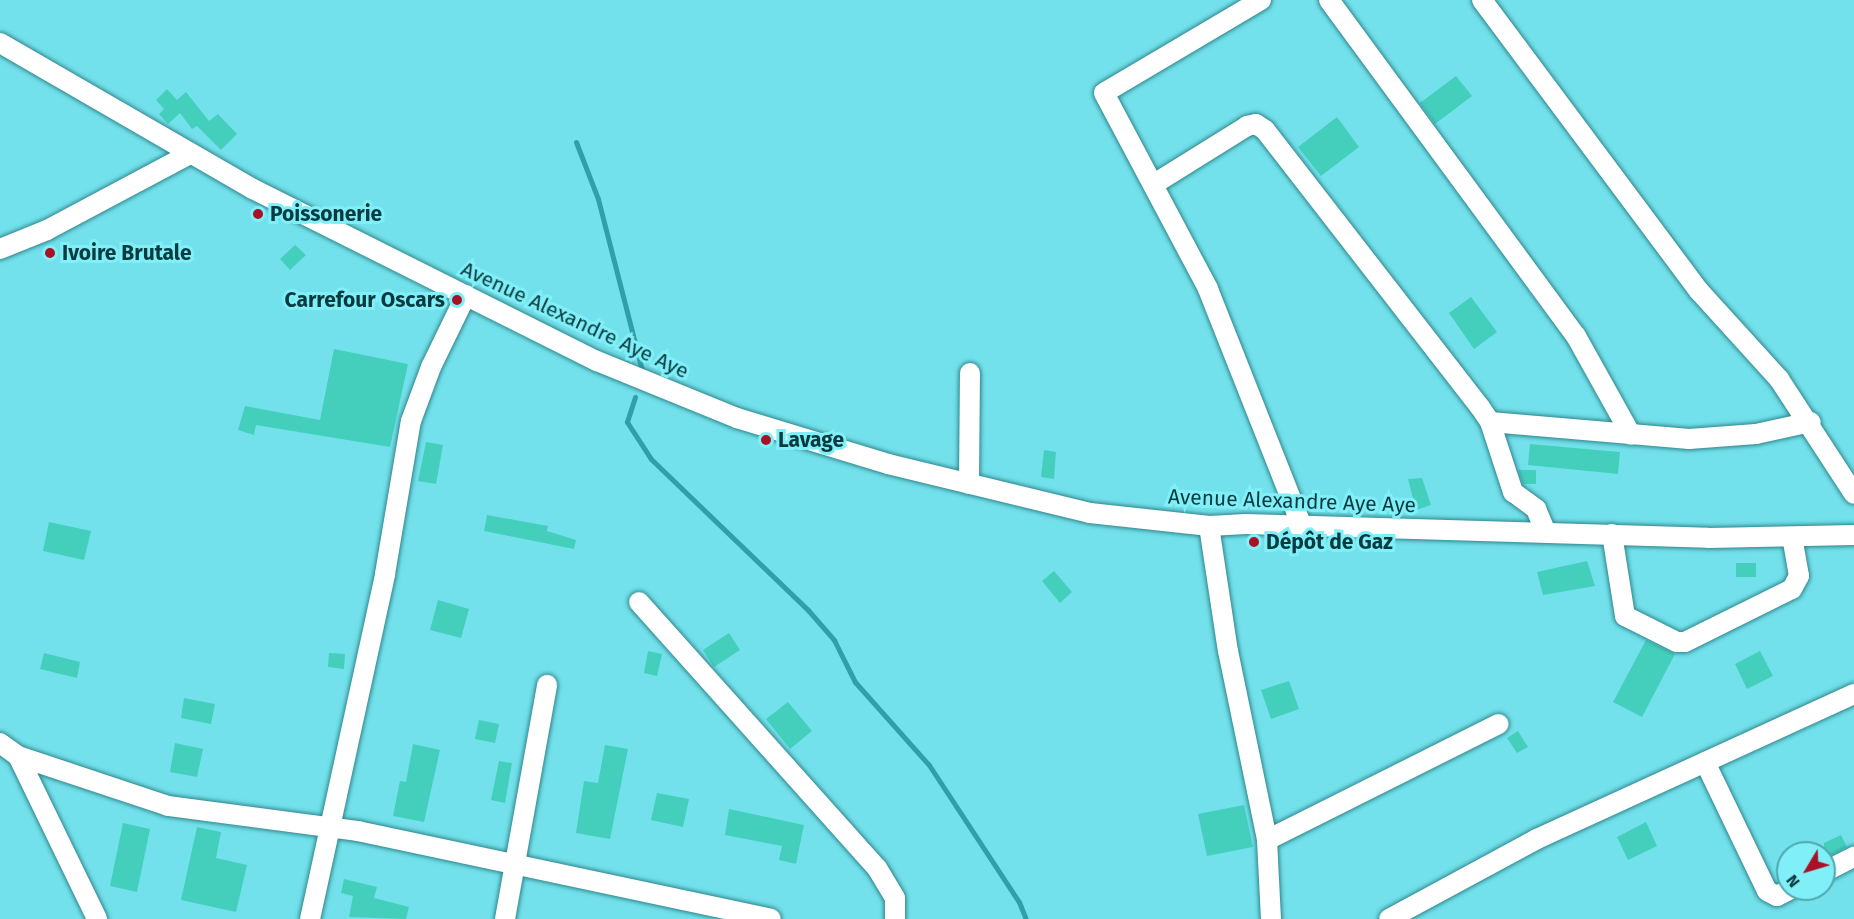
<!DOCTYPE html>
<html>
<head>
<meta charset="utf-8">
<style>
	body { margin:0 }
	#map { position:relative; width:1854px; height:919px; overflow:hidden; background:#73e1eb; font-family:"Fira Sans",sans-serif }
	div>[style] { position:absolute }
	.stream>* { height:5px; margin:-2.5px; padding:0 2.5px; transform-origin:2.5px; border-radius:2.5px; background:#319fa8 }
	.building>* { inset:0; background:#44cfbd }
	.roads { filter:drop-shadow(0 0 2px #2f868d) drop-shadow(0 0 2px #2f868d) }
	.minor>* { height:20px; margin:-10px; padding:0 10px; transform-origin:10px; border-radius:10px; background:#fff }
	.dots>* { width:16px; height:16px; translate:-50% -50%; box-sizing:border-box; border:3px solid #80eff8; border-radius:50% }
	span { translate:-50% -50%; white-space:nowrap; text-align:center; line-height:1.15; -webkit-text-stroke:6px #80eff8; paint-order:stroke }
	.poi-label { font-size:21px; color:#073b3f; font-weight:700 }
	.left { translate:0 -50%; text-align:left }
	.right { translate:-100% -50%; text-align:right }
	.street-label { font-size:21px; color:#073b3f }
	.north { position:absolute; left:1776px; top:841px; width:60px; height:60px; box-sizing:border-box; background:#80eff8; border:2px solid #50a7ae; border-radius:50%; rotate:232deg; font-size:16px; font-weight:700; line-height:24px; text-align:center; color:#073b3f }
	.north::after { content:''; display:block; margin:auto; width:21px; height:27px; background:#a91225; clip-path:polygon(50% 0,100% 100%,50% 72%,0 100%) }
</style>
</head>
<body>
<div id="map">
	<div class="stream">
		<i style="left:576px;top:142px;width:61px;rotate:68.9deg"></i>
		<i style="left:598px;top:199px;width:177px;rotate:75.6deg"></i>
		<i style="left:635px;top:397px;width:26px;rotate:108deg"></i>
		<i style="left:627px;top:422px;width:44px;rotate:57deg"></i>
		<i style="left:651px;top:459px;width:218px;rotate:43.9deg"></i>
		<i style="left:808px;top:610px;width:40px;rotate:49deg"></i>
		<i style="left:834px;top:640px;width:47px;rotate:63.4deg"></i>
		<i style="left:855px;top:682px;width:111px;rotate:48.3deg"></i>
		<i style="left:929px;top:765px;width:164px;rotate:56.7deg"></i>
		<i style="left:1019px;top:902px;width:18px;rotate:68deg"></i>
	</div>
	<div class="building">
		<i style="clip-path:polygon(1456px 76px,1472px 96px,1435px 124px,1420px 103px)"></i>
		<i style="clip-path:polygon(167px 89px,177px 100px,186px 92px,209px 121px,218px 114px,237px 134px,221px 150px,197px 126px,192px 129px,180px 113px,168px 124px,159px 114px,164px 109px,156px 100px)"></i>
		<i style="clip-path:polygon(1337px 117px,1359px 147px,1321px 176px,1298px 147px)"></i>
		<i style="clip-path:polygon(295px 245px,306px 255px,290px 270px,280px 259px)"></i>
		<i style="clip-path:polygon(1471px 297px,1497px 332px,1474px 349px,1449px 313px)"></i>
		<i style="clip-path:polygon(334px 349px,408px 364px,390px 447px,256px 425px,254px 435px,238px 430px,245px 406px,320px 420px)"></i>
		<i style="clip-path:polygon(426px 442px,443px 445px,436px 484px,418px 481px)"></i>
		<i style="clip-path:polygon(1530px 444px,1620px 452px,1618px 474px,1528px 465px)"></i>
		<i style="clip-path:polygon(1044px 450px,1056px 452px,1054px 479px,1041px 477px)"></i>
		<i style="clip-path:polygon(1518px 470px,1536px 470px,1536px 484px,1523px 484px)"></i>
		<i style="clip-path:polygon(1422px 478px,1431px 505px,1416px 510px,1408px 479px)"></i>
		<i style="clip-path:polygon(487px 515px,548px 526px,547px 531px,576px 540px,574px 549px,484px 531px)"></i>
		<i style="clip-path:polygon(49px 522px,91px 531px,84px 560px,43px 551px)"></i>
		<i style="clip-path:polygon(1587px 561px,1595px 586px,1543px 595px,1537px 572px)"></i>
		<i style="clip-path:polygon(1736px 563px,1756px 563px,1756px 577px,1736px 577px)"></i>
		<i style="clip-path:polygon(1054px 571px,1072px 592px,1060px 603px,1042px 581px)"></i>
		<i style="clip-path:polygon(438px 600px,469px 609px,461px 638px,430px 630px)"></i>
		<i style="clip-path:polygon(729px 633px,740px 650px,714px 667px,703px 650px)"></i>
		<i style="clip-path:polygon(1646px 640px,1675px 654px,1642px 717px,1613px 702px)"></i>
		<i style="clip-path:polygon(648px 651px,662px 654px,657px 676px,644px 673px)"></i>
		<i style="clip-path:polygon(1760px 651px,1773px 676px,1747px 689px,1735px 664px)"></i>
		<i style="clip-path:polygon(44px 653px,80px 662px,77px 678px,40px 669px)"></i>
		<i style="clip-path:polygon(329px 653px,345px 654px,344px 669px,328px 667px)"></i>
		<i style="clip-path:polygon(1289px 681px,1299px 709px,1271px 719px,1261px 690px)"></i>
		<i style="clip-path:polygon(184px 698px,215px 704px,211px 724px,181px 718px)"></i>
		<i style="clip-path:polygon(788px 702px,812px 731px,790px 749px,766px 719px)"></i>
		<i style="clip-path:polygon(479px 720px,499px 724px,495px 743px,475px 739px)"></i>
		<i style="clip-path:polygon(1518px 731px,1528px 747px,1517px 753px,1507px 738px)"></i>
		<i style="clip-path:polygon(175px 743px,203px 749px,197px 777px,170px 772px)"></i>
		<i style="clip-path:polygon(413px 744px,440px 750px,424px 822px,393px 816px,400px 781px,406px 782px)"></i>
		<i style="clip-path:polygon(605px 745px,628px 749px,610px 839px,576px 833px,584px 781px,598px 783px)"></i>
		<i style="clip-path:polygon(499px 761px,512px 763px,505px 803px,491px 800px)"></i>
		<i style="clip-path:polygon(657px 793px,689px 799px,683px 827px,651px 820px)"></i>
		<i style="clip-path:polygon(1244px 805px,1253px 847px,1207px 856px,1198px 814px)"></i>
		<i style="clip-path:polygon(729px 809px,804px 825px,796px 864px,779px 860px,782px 846px,725px 835px)"></i>
		<i style="clip-path:polygon(1646px 822px,1657px 846px,1628px 860px,1617px 837px)"></i>
		<i style="clip-path:polygon(123px 823px,150px 829px,137px 892px,110px 886px)"></i>
		<i style="clip-path:polygon(197px 827px,221px 832px,216px 858px,247px 865px,236px 912px,181px 900px)"></i>
		<i style="clip-path:polygon(1841px 835px,1847px 847px,1824px 859px,1824px 843px)"></i>
		<i style="clip-path:polygon(344px 879px,377px 887px,374px 898px,409px 907px,406px 919px,349px 917px,353px 896px,341px 893px)"></i>
	</div>
	<div class="roads">
		<div class="minor">
			<i style="left:1261px;top:0;width:182px;rotate:149.4deg"></i>
			<i style="left:1104px;top:93px;width:222px;rotate:62deg"></i>
			<i style="left:1208px;top:289px;width:256px;rotate:68.4deg"></i>
			<i style="left:1329px;top:0;width:417px;rotate:53.7deg"></i>
			<i style="left:1576px;top:336px;width:113px;rotate:60.9deg"></i>
			<i style="left:1482px;top:0;width:363px;rotate:53.3deg"></i>
			<i style="left:1699px;top:291px;width:119px;rotate:47.7deg"></i>
			<i style="left:1779px;top:379px;width:137px;rotate:56.9deg"></i>
			<i style="left:0;top:43px;width:292px;rotate:30deg"></i>
			<i style="left:253px;top:189px;width:385px;rotate:26.6deg"></i>
			<i style="left:597px;top:361px;width:151px;rotate:22.2deg"></i>
			<i style="left:737px;top:418px;width:158px;rotate:16.9deg"></i>
			<i style="left:888px;top:464px;width:208px;rotate:13.6deg"></i>
			<i style="left:1090px;top:513px;width:120px;rotate:6.2deg"></i>
			<i style="left:1209px;top:526px;width:37px;rotate:-3deg"></i>
			<i style="left:1246px;top:524px;width:462px;rotate:1.7deg"></i>
			<i style="left:1708px;top:538px;width:146px;rotate:-1.2deg"></i>
			<i style="left:1154px;top:184px;width:110px;rotate:-31.9deg"></i>
			<i style="left:1247px;top:126px;width:9px;rotate:-13deg"></i>
			<i style="left:1256px;top:124px;width:11px;rotate:34deg"></i>
			<i style="left:1265px;top:130px;width:351px;rotate:52.2deg"></i>
			<i style="left:1480px;top:407px;width:18px;rotate:56deg"></i>
			<i style="left:1490px;top:422px;width:74px;rotate:71.8deg"></i>
			<i style="left:1513px;top:492px;width:29px;rotate:36deg"></i>
			<i style="left:1536px;top:509px;width:25px;rotate:67deg"></i>
			<i style="left:0;top:249px;width:51px;rotate:-22deg"></i>
			<i style="left:47px;top:230px;width:162px;rotate:-28deg"></i>
			<i style="left:1490px;top:422px;width:200px;rotate:4.9deg"></i>
			<i style="left:1689px;top:439px;width:67px;rotate:-4.3deg"></i>
			<i style="left:1756px;top:434px;width:56px;rotate:-12.3deg"></i>
			<i style="left:969px;top:484px;width:111px;rotate:-89.5deg"></i>
			<i style="left:1209px;top:526px;width:126px;rotate:81.4deg"></i>
			<i style="left:1228px;top:651px;width:193px;rotate:78.3deg"></i>
			<i style="left:1267px;top:840px;width:79px;rotate:87.1deg"></i>
			<i style="left:1612px;top:534px;width:83px;rotate:81deg"></i>
			<i style="left:1625px;top:616px;width:58px;rotate:26.6deg"></i>
			<i style="left:1677px;top:642px;width:8px"></i>
			<i style="left:1685px;top:642px;width:119px;rotate:-26.4deg"></i>
			<i style="left:1792px;top:589px;width:15px;rotate:-62deg"></i>
			<i style="left:1799px;top:576px;width:39px;rotate:-100deg"></i>
			<i style="left:639px;top:602px;width:357px;rotate:48.2deg"></i>
			<i style="left:877px;top:868px;width:35px;rotate:59deg"></i>
			<i style="left:895px;top:898px;width:21px;rotate:90deg"></i>
			<i style="left:0;top:743px;width:22px;rotate:36deg"></i>
			<i style="left:18px;top:756px;width:158px;rotate:18.4deg"></i>
			<i style="left:168px;top:806px;width:192px;rotate:7.5deg"></i>
			<i style="left:358px;top:831px;width:422px;rotate:12deg"></i>
			<i style="left:18px;top:756px;width:181px;rotate:64.1deg"></i>
			<i style="left:1705px;top:762px;width:143px;rotate:64.3deg"></i>
			<i style="left:1767px;top:891px;width:11px;rotate:27deg"></i>
			<i style="left:1777px;top:896px;width:16px;rotate:-27deg"></i>
			<i style="left:1267px;top:840px;width:259px;rotate:-26.6deg"></i>
			<i style="left:1824px;top:872px;width:34px;rotate:-27deg"></i>
			<i style="left:310px;top:919px;width:353px;rotate:-77.7deg"></i>
			<i style="left:385px;top:574px;width:155px;rotate:-80.4deg"></i>
			<i style="left:411px;top:421px;width:58px;rotate:-69.7deg"></i>
			<i style="left:431px;top:367px;width:80px;rotate:-64.1deg"></i>
			<i style="left:505px;top:919px;width:238px;rotate:-79.8deg"></i>
			<i style="left:1389px;top:919px;width:168px;rotate:-28.4deg"></i>
			<i style="left:1537px;top:839px;width:349px;rotate:-24.6deg"></i>
		</div>
	</div>
	<div class="dots">
		<i style="left:258px;top:214px;background:#a91225"></i>
		<i style="left:50px;top:253px;background:#a91225"></i>
		<i style="left:457px;top:300px;background:#a91225"></i>
		<i style="left:766px;top:440px;background:#a91225"></i>
		<i style="left:1254px;top:542px;background:#a91225"></i>
	</div>
	<div class="poi-label">
		<span class="left" style="left:270px;top:214px">Poissonerie</span>
		<span class="left" style="left:62px;top:253px">Ivoire Brutale</span>
		<span class="right" style="left:445px;top:300px">Carrefour Oscars</span>
		<span class="left" style="left:778px;top:440px">Lavage</span>
		<span class="left" style="left:1266px;top:542px">Dépôt de Gaz</span>
	</div>
	<div class="street-label">
		<span style="left:575px;top:320px;rotate:25deg">Avenue Alexandre Aye Aye</span>
		<span style="left:1292px;top:501px;rotate:2deg">Avenue Alexandre Aye Aye</span>
	</div>
	<div class="north">N</div>
</div>
</body>
</html>
